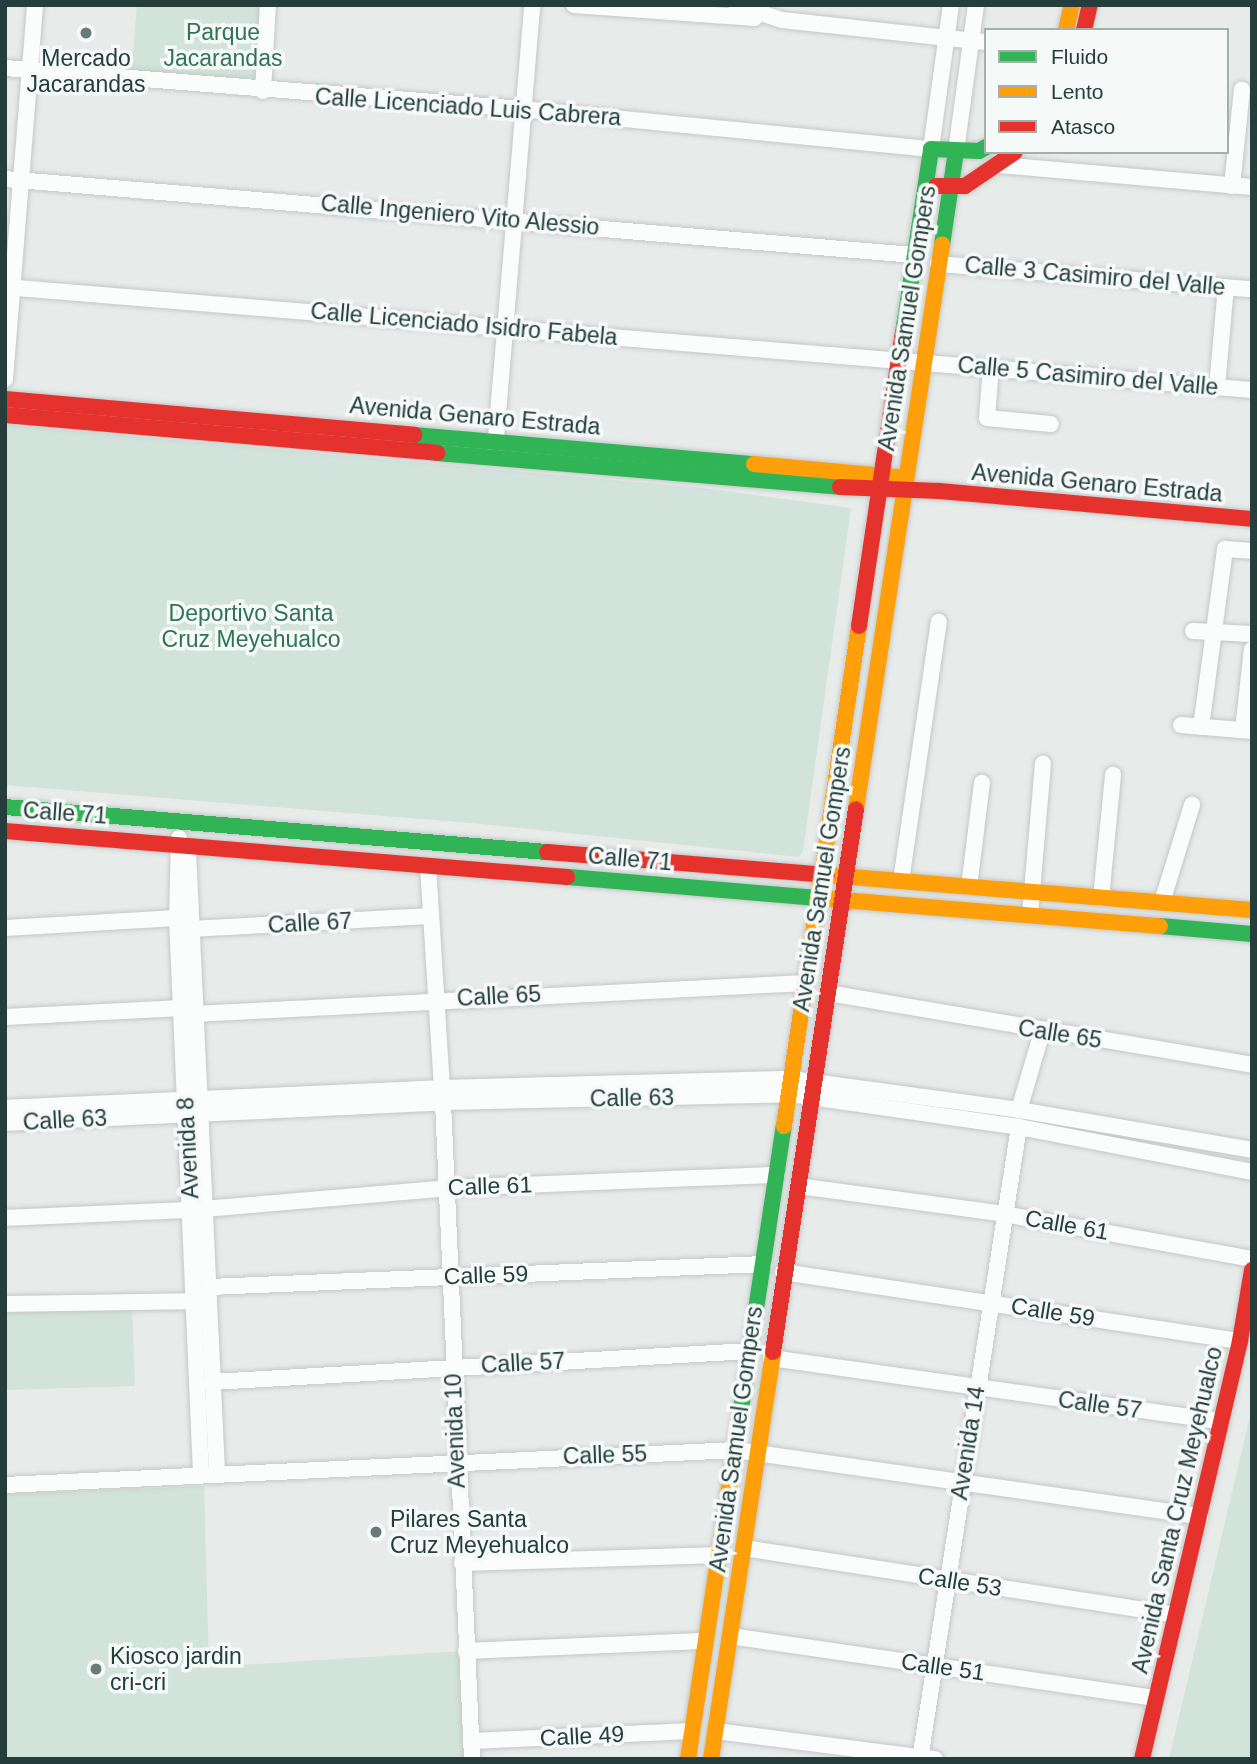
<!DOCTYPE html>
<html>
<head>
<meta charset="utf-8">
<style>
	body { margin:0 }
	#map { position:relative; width:1257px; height:1764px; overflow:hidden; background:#e7ebea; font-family:Arial,sans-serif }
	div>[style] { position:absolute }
	.green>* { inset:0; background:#d1e3da }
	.roads { filter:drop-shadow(0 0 2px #c4c8c7) drop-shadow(0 0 2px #c4c8c7) }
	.street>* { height:16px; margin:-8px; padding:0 8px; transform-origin:8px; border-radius:8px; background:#fbfcfc }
	.fast>* { height:16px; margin:-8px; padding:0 8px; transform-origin:8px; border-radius:8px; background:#30b455 }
	.slow>* { height:16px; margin:-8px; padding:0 8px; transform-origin:8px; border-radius:8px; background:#ff9f0a }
	.jam>* { height:16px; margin:-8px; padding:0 8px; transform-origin:8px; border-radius:8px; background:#e5322d }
	.dots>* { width:19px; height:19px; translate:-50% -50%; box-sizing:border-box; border:4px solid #f5faf8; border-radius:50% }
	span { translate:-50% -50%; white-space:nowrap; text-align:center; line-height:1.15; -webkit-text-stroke:7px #f5faf8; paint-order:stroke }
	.park-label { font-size:23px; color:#317357 }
	.poi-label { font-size:23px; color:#253e3c }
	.left { translate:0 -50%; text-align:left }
	.street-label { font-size:23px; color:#253e3c }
	.frame { position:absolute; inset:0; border:7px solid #253e3c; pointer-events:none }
	.legend { position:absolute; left:984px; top:28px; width:245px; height:126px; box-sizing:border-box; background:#f5faf8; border:2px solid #a2afad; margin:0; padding:9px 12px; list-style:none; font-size:21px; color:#253e3c }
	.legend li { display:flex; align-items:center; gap:14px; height:35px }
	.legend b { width:35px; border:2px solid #a2afad }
</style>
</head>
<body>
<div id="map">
	<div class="green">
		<i style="clip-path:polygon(137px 5px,268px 5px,263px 89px,131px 77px)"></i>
		<i style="clip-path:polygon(5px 425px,702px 488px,851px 508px,803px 851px,799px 857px,482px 824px,5px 785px)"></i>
		<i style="clip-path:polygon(132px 1308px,135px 1386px,5px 1390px,5px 1312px)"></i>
		<i style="clip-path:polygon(1252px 1408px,1252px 1759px,1169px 1759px)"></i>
		<i style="clip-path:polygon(204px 1486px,209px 1667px,463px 1651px,468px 1759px,5px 1759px,5px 1494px)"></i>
	</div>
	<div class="roads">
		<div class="street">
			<i style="left:574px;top:5px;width:181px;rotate:4.1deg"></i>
			<i style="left:736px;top:5px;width:48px;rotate:18.1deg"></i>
			<i style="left:782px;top:20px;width:205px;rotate:6.2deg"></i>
			<i style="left:5px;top:68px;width:519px;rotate:4.53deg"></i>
			<i style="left:522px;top:109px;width:411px;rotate:5.6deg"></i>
			<i style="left:931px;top:149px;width:145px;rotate:-82.1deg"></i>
			<i style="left:263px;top:91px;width:86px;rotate:-86.7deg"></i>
			<i style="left:956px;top:151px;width:147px;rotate:-82.2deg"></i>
			<i style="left:999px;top:165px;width:254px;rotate:5deg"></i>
			<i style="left:5px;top:179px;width:912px;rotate:4.78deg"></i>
			<i style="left:1232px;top:186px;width:97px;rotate:-84.1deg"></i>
			<i style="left:938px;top:264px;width:315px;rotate:4.6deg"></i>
			<i style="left:5px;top:287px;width:1251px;rotate:4.72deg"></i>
			<i style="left:991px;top:367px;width:51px;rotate:94.5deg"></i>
			<i style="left:987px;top:418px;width:64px;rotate:5.4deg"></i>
			<i style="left:5px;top:379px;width:375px;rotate:-85.4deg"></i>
			<i style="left:1217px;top:387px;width:100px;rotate:-84.9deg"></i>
			<i style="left:495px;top:449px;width:446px;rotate:-85.2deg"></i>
			<i style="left:1193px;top:631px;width:59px;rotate:2.9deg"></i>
			<i style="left:1181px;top:725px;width:71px;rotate:4.8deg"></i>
			<i style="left:1201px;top:727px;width:180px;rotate:-82.3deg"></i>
			<i style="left:1225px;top:549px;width:27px;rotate:4deg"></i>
			<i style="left:1243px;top:730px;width:81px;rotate:-83.7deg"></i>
			<i style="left:179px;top:838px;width:80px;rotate:91.4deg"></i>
			<i style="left:177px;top:918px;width:557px;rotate:87.53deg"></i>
			<i style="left:188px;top:850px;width:624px;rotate:87.33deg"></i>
			<i style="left:428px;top:866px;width:222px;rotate:86.4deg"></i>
			<i style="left:901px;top:881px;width:262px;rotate:-81.7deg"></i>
			<i style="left:969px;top:887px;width:105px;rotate:-82.9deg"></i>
			<i style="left:1101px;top:898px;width:124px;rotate:-84.4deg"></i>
			<i style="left:1162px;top:902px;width:102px;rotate:-72.8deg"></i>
			<i style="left:1030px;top:915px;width:152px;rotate:-85.1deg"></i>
			<i style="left:5px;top:928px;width:172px;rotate:-3.3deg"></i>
			<i style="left:190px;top:929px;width:241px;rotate:-3.1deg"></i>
			<i style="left:828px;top:993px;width:430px;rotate:9.6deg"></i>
			<i style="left:194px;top:1014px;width:612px;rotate:-2.9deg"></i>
			<i style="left:5px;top:1017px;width:177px;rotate:-2.9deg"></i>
			<i style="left:443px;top:1102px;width:658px;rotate:87.47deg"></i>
			<i style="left:5px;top:1108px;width:437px;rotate:-2.6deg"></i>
			<i style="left:442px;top:1088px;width:349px;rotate:-1.5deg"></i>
			<i style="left:791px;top:1079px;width:230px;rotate:7.7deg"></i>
			<i style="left:1019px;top:1110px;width:236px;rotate:9.7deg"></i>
			<i style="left:1019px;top:1110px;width:81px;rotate:-73.6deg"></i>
			<i style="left:5px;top:1123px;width:439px;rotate:-2.7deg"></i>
			<i style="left:443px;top:1102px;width:347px;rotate:-1.3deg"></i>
			<i style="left:790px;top:1094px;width:231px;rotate:8.2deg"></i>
			<i style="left:1019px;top:1127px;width:237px;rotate:10.9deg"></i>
			<i style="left:798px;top:1186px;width:208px;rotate:7.7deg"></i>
			<i style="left:1004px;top:1214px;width:252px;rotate:10.3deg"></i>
			<i style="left:204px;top:1209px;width:244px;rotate:-4.9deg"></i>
			<i style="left:447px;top:1188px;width:330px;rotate:-2.3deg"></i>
			<i style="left:5px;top:1218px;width:186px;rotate:-2.5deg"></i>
			<i style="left:783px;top:1272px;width:462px;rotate:8.6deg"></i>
			<i style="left:209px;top:1287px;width:555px;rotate:-2.37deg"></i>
			<i style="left:5px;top:1304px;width:190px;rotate:-0.9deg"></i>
			<i style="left:771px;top:1358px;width:455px;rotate:8deg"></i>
			<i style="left:212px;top:1382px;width:539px;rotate:-3.3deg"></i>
			<i style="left:5px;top:1485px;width:731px;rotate:-2.74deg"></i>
			<i style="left:735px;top:1450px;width:470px;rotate:8.1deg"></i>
			<i style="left:744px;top:1548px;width:437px;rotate:8.8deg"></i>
			<i style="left:462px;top:1563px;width:258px;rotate:-1.8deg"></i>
			<i style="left:730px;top:1636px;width:430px;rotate:8.3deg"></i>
			<i style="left:466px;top:1651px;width:240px;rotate:-2.4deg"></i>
			<i style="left:716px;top:1731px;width:221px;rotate:7.3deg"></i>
			<i style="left:471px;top:1741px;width:221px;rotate:-2.6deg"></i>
			<i style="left:920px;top:1759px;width:640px;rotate:-81.1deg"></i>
		</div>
		<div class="fast">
			<i style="left:942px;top:245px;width:95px;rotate:-81.5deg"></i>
			<i style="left:903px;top:333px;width:186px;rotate:-81.3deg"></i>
			<i style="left:931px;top:149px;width:48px;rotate:2.4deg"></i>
			<i style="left:979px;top:151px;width:8px;rotate:-30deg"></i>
			<i style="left:414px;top:435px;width:341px;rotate:4.9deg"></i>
			<i style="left:437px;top:453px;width:404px;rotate:4.8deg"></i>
			<i style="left:5px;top:807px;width:544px;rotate:4.75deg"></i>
			<i style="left:567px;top:877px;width:264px;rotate:4.8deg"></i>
			<i style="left:1160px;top:926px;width:92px;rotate:5deg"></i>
			<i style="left:737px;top:1435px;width:313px;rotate:-81.4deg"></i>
		</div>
		<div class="slow">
			<i style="left:1066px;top:30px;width:26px;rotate:-77deg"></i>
			<i style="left:754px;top:464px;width:145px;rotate:5.2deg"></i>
			<i style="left:856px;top:809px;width:571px;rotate:-81.33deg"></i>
			<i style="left:827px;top:875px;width:426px;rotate:4.7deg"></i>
			<i style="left:830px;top:899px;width:331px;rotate:4.7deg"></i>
			<i style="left:784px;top:1126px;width:506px;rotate:-81.47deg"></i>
			<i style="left:688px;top:1759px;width:328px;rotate:-81.4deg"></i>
			<i style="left:711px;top:1759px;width:412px;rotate:-81.3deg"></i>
		</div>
		<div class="jam">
			<i style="left:1084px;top:30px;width:26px;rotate:-77deg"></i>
			<i style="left:936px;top:186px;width:29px"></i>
			<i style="left:965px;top:186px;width:60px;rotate:-34.2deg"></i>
			<i style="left:5px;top:399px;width:411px;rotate:5deg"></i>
			<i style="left:5px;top:415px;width:434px;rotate:5deg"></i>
			<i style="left:840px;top:487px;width:99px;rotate:2.3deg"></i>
			<i style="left:939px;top:491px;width:314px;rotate:5.1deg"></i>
			<i style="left:859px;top:626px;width:296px;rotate:-81.5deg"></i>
			<i style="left:5px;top:831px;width:564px;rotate:4.68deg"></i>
			<i style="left:547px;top:852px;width:281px;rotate:4.7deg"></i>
			<i style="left:773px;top:1352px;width:549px;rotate:-81.31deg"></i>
			<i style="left:1142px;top:1759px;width:429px;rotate:-76.8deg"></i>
			<i style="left:1240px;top:1341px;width:72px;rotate:-80.4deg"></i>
		</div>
	</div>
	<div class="dots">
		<i style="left:86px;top:33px;background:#697b79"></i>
		<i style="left:376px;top:1532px;background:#697b79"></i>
		<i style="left:96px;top:1669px;background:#697b79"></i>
	</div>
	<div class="park-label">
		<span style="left:223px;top:45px">Parque<br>Jacarandas</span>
		<span style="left:251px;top:626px">Deportivo Santa<br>Cruz Meyehualco</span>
	</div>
	<div class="poi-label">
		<span style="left:86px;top:71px">Mercado<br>Jacarandas</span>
		<span class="left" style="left:390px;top:1532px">Pilares Santa<br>Cruz Meyehualco</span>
		<span class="left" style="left:110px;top:1669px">Kiosco jardin<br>cri-cri</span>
	</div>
	<div class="street-label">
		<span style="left:468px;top:107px;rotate:4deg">Calle Licenciado Luis Cabrera</span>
		<span style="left:460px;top:215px;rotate:5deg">Calle Ingeniero Vito Alessio</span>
		<span style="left:1095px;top:276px;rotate:5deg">Calle 3 Casimiro del Valle</span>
		<span style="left:907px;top:318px;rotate:-81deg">Avenida Samuel Gompers</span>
		<span style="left:464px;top:324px;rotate:5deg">Calle Licenciado Isidro Fabela</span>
		<span style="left:1088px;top:376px;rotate:5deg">Calle 5 Casimiro del Valle</span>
		<span style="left:475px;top:416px;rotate:5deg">Avenida Genaro Estrada</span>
		<span style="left:1097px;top:483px;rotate:5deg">Avenida Genaro Estrada</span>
		<span style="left:65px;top:813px;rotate:4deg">Calle 71</span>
		<span style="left:630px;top:859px;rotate:5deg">Calle 71</span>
		<span style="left:822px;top:879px;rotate:-81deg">Avenida Samuel Gompers</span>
		<span style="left:310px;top:923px;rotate:-3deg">Calle 67</span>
		<span style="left:499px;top:996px;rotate:-3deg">Calle 65</span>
		<span style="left:1060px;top:1034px;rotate:9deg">Calle 65</span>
		<span style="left:632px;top:1098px;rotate:-1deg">Calle 63</span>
		<span style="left:65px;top:1120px;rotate:-3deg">Calle 63</span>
		<span style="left:188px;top:1148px;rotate:-93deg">Avenida 8</span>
		<span style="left:490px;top:1186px;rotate:-2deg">Calle 61</span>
		<span style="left:1067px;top:1225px;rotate:10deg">Calle 61</span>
		<span style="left:486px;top:1275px;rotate:-2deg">Calle 59</span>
		<span style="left:1053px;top:1312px;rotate:9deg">Calle 59</span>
		<span style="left:523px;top:1363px;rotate:-3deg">Calle 57</span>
		<span style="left:1100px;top:1405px;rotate:8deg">Calle 57</span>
		<span style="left:455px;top:1431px;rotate:-92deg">Avenida 10</span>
		<span style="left:736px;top:1439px;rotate:-82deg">Avenida Samuel Gompers</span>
		<span style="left:968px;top:1443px;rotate:-81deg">Avenida 14</span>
		<span style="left:605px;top:1455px;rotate:-2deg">Calle 55</span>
		<span style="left:1177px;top:1510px;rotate:-77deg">Avenida Santa Cruz Meyehualco</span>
		<span style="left:960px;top:1582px;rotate:9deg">Calle 53</span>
		<span style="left:943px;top:1667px;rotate:8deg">Calle 51</span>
		<span style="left:582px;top:1736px;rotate:-3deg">Calle 49</span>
	</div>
	<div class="frame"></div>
	<ul class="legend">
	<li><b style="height:9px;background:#30b455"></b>Fluido</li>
	<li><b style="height:9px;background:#ff9f0a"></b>Lento</li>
	<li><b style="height:9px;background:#e5322d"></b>Atasco</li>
	</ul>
</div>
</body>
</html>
